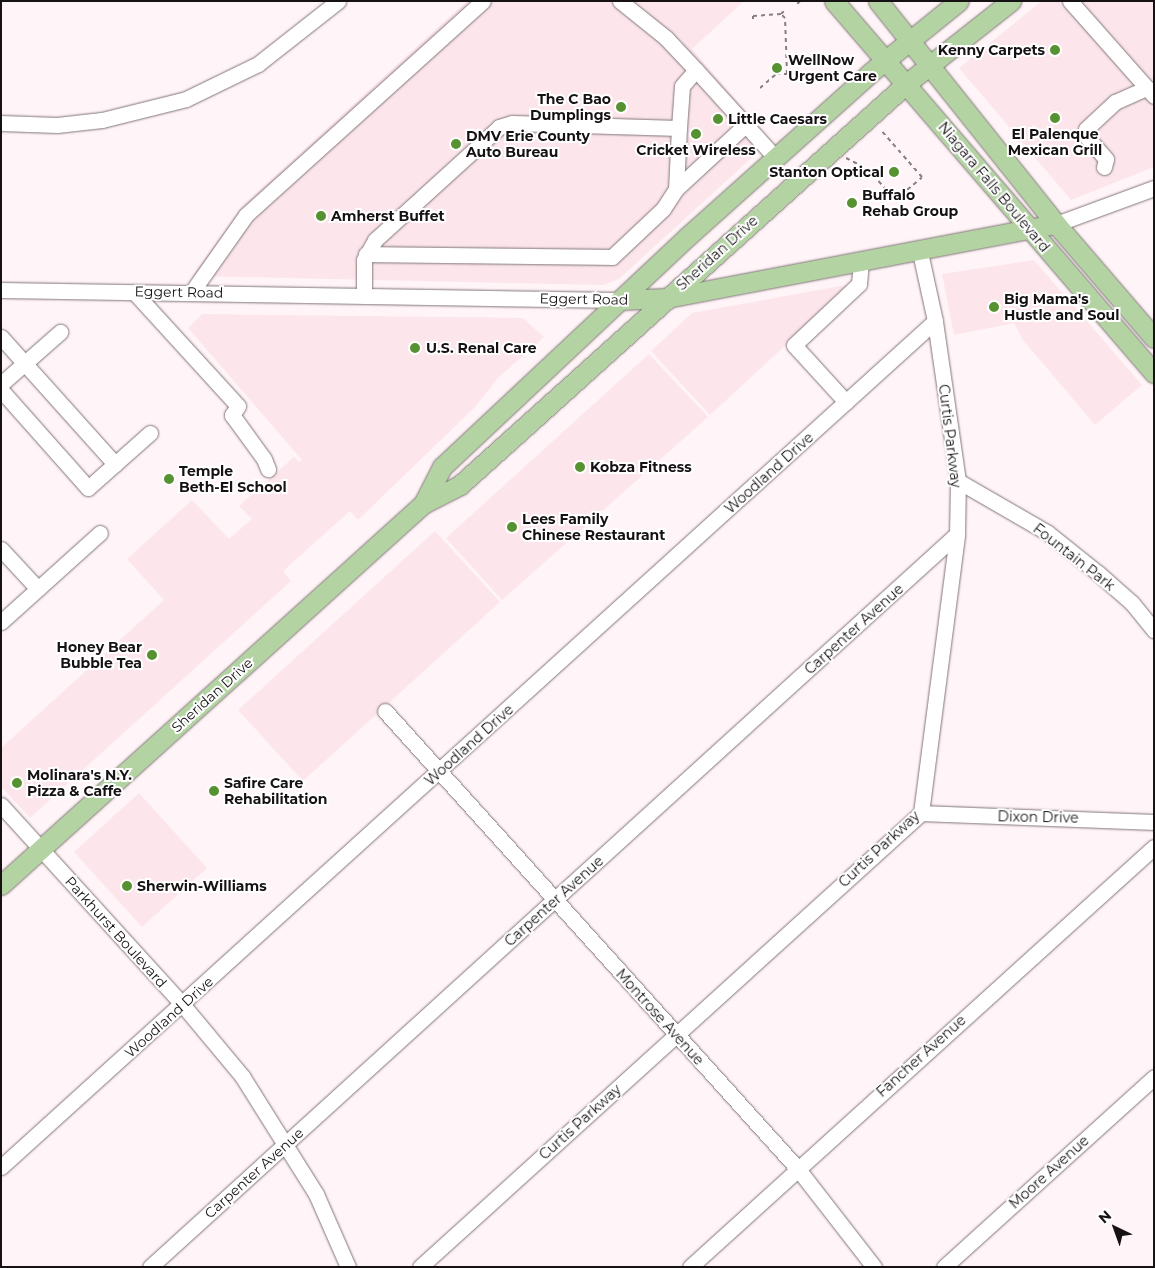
<!DOCTYPE html>
<html>
<head>
<meta charset="utf-8">
<style>
	body { margin:0 }
	#map { position:relative; width:1155px; height:1268px; overflow:hidden; background:#fff4f7; font-family:Montserrat,sans-serif }
	div>[style] { position:absolute }
	.built>* { inset:0; background:#fce6eb }
	.path>* { height:2px; margin-top:-1px; transform-origin:0; background:repeating-linear-gradient(90deg,#878082 0 4px,transparent 0 8px) }
	.roads { filter:drop-shadow(0 0 1px #807578) drop-shadow(0 0 1px #807578) }
	.minor>* { height:15px; margin:-7.5px; padding:0 7.5px; transform-origin:7.5px; border-radius:7.5px; background:#fff }
	.major>* { height:19px; margin:-9.5px; padding:0 9.5px; transform-origin:9.5px; border-radius:9.5px; background:#b3d3a3 }
	.dots>* { width:14px; height:14px; translate:-50% -50%; box-sizing:border-box; border:2px solid #fff; border-radius:50% }
	span { translate:-50% -50%; white-space:nowrap; text-align:center; line-height:1.15; -webkit-text-stroke:4px #fff; paint-order:stroke }
	.poi-label { font-size:14px; color:#161213; font-weight:700 }
	.right { translate:-100% -50%; text-align:right }
	.left { translate:0 -50%; text-align:left }
	.street-label { font-size:14px; color:#161213 }
	.frame { position:absolute; inset:0; border:2px solid #161213; pointer-events:none }
	.north { position:absolute; left:1090px; top:1203px; width:50px; height:50px; -webkit-text-stroke:4px #fff; paint-order:stroke; rotate:318deg; font-size:14px; font-weight:700; line-height:20px; text-align:center; color:#161213 }
	.north::after { content:''; display:block; margin:auto; width:18px; height:22px; background:#161213; clip-path:polygon(50% 0,100% 100%,50% 72%,0 100%) }
</style>
</head>
<body>
<div id="map">
	<div class="built">
		<i style="clip-path:polygon(467px 1px,744px 1px,692px 49px,771px 140px,619px 279px,603px 285px,192px 276px,243px 205px)"></i>
		<i style="clip-path:polygon(1042px 1px,1154px 1px,1154px 167px,1071px 200px,959px 68px)"></i>
		<i style="clip-path:polygon(1034px 260px,1142px 385px,1095px 425px,1023px 340px,1014px 323px,954px 335px,942px 274px)"></i>
		<i style="clip-path:polygon(852px 284px,710px 415px,651px 351px,692px 313px)"></i>
		<i style="clip-path:polygon(202px 314px,523px 318px,544px 337px,498px 378px,474px 408px,358px 520px,350px 511px,283px 571px,291px 581px,30px 818px,1px 786px,1px 748px,164px 600px,127px 559px,192px 500px,229px 539px,252px 519px,239px 506px,294px 457px,299px 462px,302px 460px,188px 328px)"></i>
		<i style="clip-path:polygon(649px 354px,708px 417px,502px 600px,446px 538px)"></i>
		<i style="clip-path:polygon(435px 531px,500px 602px,303px 781px,238px 710px)"></i>
		<i style="clip-path:polygon(139px 793px,207px 868px,142px 927px,74px 852px)"></i>
	</div>
	<div class="path">
		<i style="left:797px;top:4px;width:4px;rotate:-45deg"></i>
		<i style="left:753px;top:19px;width:3px;rotate:-90deg"></i>
		<i style="left:753px;top:16px;width:28px;rotate:-4deg"></i>
		<i style="left:760px;top:88px;width:21px;rotate:-41deg"></i>
		<i style="left:776px;top:74px;width:11px"></i>
		<i style="left:787px;top:74px;width:56px;rotate:-92deg"></i>
		<i style="left:785px;top:18px;width:6px;rotate:-135deg"></i>
		<i style="left:781px;top:14px;width:4px;rotate:-45deg"></i>
		<i style="left:846px;top:158px;width:25px;rotate:27deg"></i>
		<i style="left:868px;top:169px;width:41px;rotate:48.9deg"></i>
		<i style="left:895px;top:200px;width:35px;rotate:-40deg"></i>
		<i style="left:922px;top:177px;width:64px;rotate:-131.2deg"></i>
	</div>
	<div class="roads">
		<div class="minor">
			<i style="left:620px;top:1px;width:59px;rotate:38.8deg"></i>
			<i style="left:666px;top:38px;width:44px;rotate:46.8deg"></i>
			<i style="left:1070px;top:1px;width:127px;rotate:48.5deg"></i>
			<i style="left:1px;top:123px;width:56px;rotate:2deg"></i>
			<i style="left:57px;top:125px;width:45px;rotate:-6.3deg"></i>
			<i style="left:102px;top:120px;width:87px;rotate:-14deg"></i>
			<i style="left:186px;top:99px;width:80px;rotate:-25.9deg"></i>
			<i style="left:258px;top:64px;width:102px;rotate:-38.2deg"></i>
			<i style="left:1104px;top:167px;width:8px;rotate:-76deg"></i>
			<i style="left:1106px;top:159px;width:29px;rotate:-131deg"></i>
			<i style="left:1087px;top:137px;width:8px;rotate:-97deg"></i>
			<i style="left:1086px;top:129px;width:40px;rotate:-43deg"></i>
			<i style="left:1115px;top:102px;width:35px;rotate:-24deg"></i>
			<i style="left:676px;top:189px;width:61px;rotate:-87.2deg"></i>
			<i style="left:1056px;top:224px;width:104px;rotate:-20.2deg"></i>
			<i style="left:366px;top:254px;width:246px;rotate:0.7deg"></i>
			<i style="left:612px;top:257px;width:70px;rotate:-43.3deg"></i>
			<i style="left:663px;top:209px;width:24px;rotate:-57deg"></i>
			<i style="left:676px;top:189px;width:94px;rotate:-42.8deg"></i>
			<i style="left:1px;top:290px;width:619px;rotate:0.93deg"></i>
			<i style="left:134px;top:292px;width:154px;rotate:47.6deg"></i>
			<i style="left:238px;top:406px;width:11px;rotate:124deg"></i>
			<i style="left:232px;top:415px;width:54px;rotate:54deg"></i>
			<i style="left:264px;top:459px;width:11px;rotate:68deg"></i>
			<i style="left:191px;top:293px;width:95px;rotate:-54.8deg"></i>
			<i style="left:246px;top:215px;width:319px;rotate:-42.1deg"></i>
			<i style="left:364px;top:296px;width:36px;rotate:-90deg"></i>
			<i style="left:364px;top:260px;width:23px;rotate:-61deg"></i>
			<i style="left:375px;top:240px;width:168px;rotate:-42.3deg"></i>
			<i style="left:499px;top:127px;width:14px;rotate:-17deg"></i>
			<i style="left:512px;top:123px;width:167px;rotate:1.7deg"></i>
			<i style="left:679px;top:128px;width:42px;rotate:-85.9deg"></i>
			<i style="left:682px;top:86px;width:21px;rotate:-49deg"></i>
			<i style="left:696px;top:70px;width:118px;rotate:47.8deg"></i>
			<i style="left:1px;top:337px;width:171px;rotate:48.1deg"></i>
			<i style="left:1px;top:384px;width:79px;rotate:-41.4deg"></i>
			<i style="left:1px;top:390px;width:131px;rotate:48.4deg"></i>
			<i style="left:88px;top:488px;width:83px;rotate:-41.6deg"></i>
			<i style="left:846px;top:402px;width:77px;rotate:-132.4deg"></i>
			<i style="left:794px;top:345px;width:89px;rotate:-43.2deg"></i>
			<i style="left:859px;top:284px;width:21px;rotate:-85deg"></i>
			<i style="left:958px;top:481px;width:104px;rotate:30deg"></i>
			<i style="left:1048px;top:533px;width:64px;rotate:38.7deg"></i>
			<i style="left:1098px;top:573px;width:45px;rotate:41.4deg"></i>
			<i style="left:1132px;top:603px;width:35px;rotate:51deg"></i>
			<i style="left:1px;top:549px;width:54px;rotate:47.2deg"></i>
			<i style="left:1px;top:622px;width:133px;rotate:-42deg"></i>
			<i style="left:385px;top:711px;width:617px;rotate:47.96deg"></i>
			<i style="left:798px;top:1169px;width:124px;rotate:52.2deg"></i>
			<i style="left:1px;top:805px;width:269px;rotate:47.7deg"></i>
			<i style="left:182px;top:1004px;width:94px;rotate:50.2deg"></i>
			<i style="left:242px;top:1076px;width:139px;rotate:57.9deg"></i>
			<i style="left:316px;top:1194px;width:80px;rotate:66.3deg"></i>
			<i style="left:921px;top:813px;width:233px;rotate:2.2deg"></i>
			<i style="left:1px;top:1167px;width:1260px;rotate:-42.17deg"></i>
			<i style="left:150px;top:1267px;width:1090px;rotate:-42.25deg"></i>
			<i style="left:420px;top:1267px;width:676px;rotate:-42.18deg"></i>
			<i style="left:921px;top:813px;width:281px;rotate:-82.6deg"></i>
			<i style="left:957px;top:534px;width:53px;rotate:-88.9deg"></i>
			<i style="left:958px;top:481px;width:162px;rotate:-98.2deg"></i>
			<i style="left:935px;top:321px;width:71px;rotate:-102.3deg"></i>
			<i style="left:690px;top:1267px;width:626px;rotate:-42.15deg"></i>
			<i style="left:944px;top:1267px;width:283px;rotate:-42.1deg"></i>
		</div>
		<div class="major">
			<i style="left:834px;top:1px;width:491px;rotate:49.3deg"></i>
			<i style="left:878px;top:1px;width:285px;rotate:51.4deg"></i>
			<i style="left:1056px;top:224px;width:150px;rotate:49.3deg"></i>
			<i style="left:620px;top:300px;width:47px;rotate:-2.4deg"></i>
			<i style="left:667px;top:298px;width:396px;rotate:-10.8deg"></i>
			<i style="left:423px;top:504px;width:42px;rotate:-62.8deg"></i>
			<i style="left:442px;top:467px;width:337px;rotate:-43.2deg"></i>
			<i style="left:688px;top:236px;width:244px;rotate:-41.8deg"></i>
			<i style="left:870px;top:73px;width:114px;rotate:-39deg"></i>
			<i style="left:1px;top:885px;width:569px;rotate:-42.08deg"></i>
			<i style="left:423px;top:504px;width:42px;rotate:-27.2deg"></i>
			<i style="left:460px;top:485px;width:600px;rotate:-41.96deg"></i>
			<i style="left:906px;top:84px;width:134px;rotate:-38.3deg"></i>
		</div>
	</div>
	<div class="dots">
		<i style="left:1055px;top:50px;background:#569231"></i>
		<i style="left:777px;top:68px;background:#569231"></i>
		<i style="left:621px;top:107px;background:#569231"></i>
		<i style="left:1055px;top:118px;background:#569231"></i>
		<i style="left:718px;top:119px;background:#569231"></i>
		<i style="left:696px;top:134px;background:#569231"></i>
		<i style="left:456px;top:144px;background:#569231"></i>
		<i style="left:894px;top:172px;background:#569231"></i>
		<i style="left:852px;top:203px;background:#569231"></i>
		<i style="left:321px;top:216px;background:#569231"></i>
		<i style="left:994px;top:307px;background:#569231"></i>
		<i style="left:415px;top:348px;background:#569231"></i>
		<i style="left:580px;top:467px;background:#569231"></i>
		<i style="left:169px;top:479px;background:#569231"></i>
		<i style="left:512px;top:527px;background:#569231"></i>
		<i style="left:152px;top:655px;background:#569231"></i>
		<i style="left:17px;top:783px;background:#569231"></i>
		<i style="left:214px;top:791px;background:#569231"></i>
		<i style="left:127px;top:886px;background:#569231"></i>
	</div>
	<div class="poi-label">
		<span class="right" style="left:1045px;top:50px">Kenny Carpets</span>
		<span class="left" style="left:788px;top:68px">WellNow<br>Urgent Care</span>
		<span class="right" style="left:611px;top:107px">The C Bao<br>Dumplings</span>
		<span class="left" style="left:728px;top:119px">Little Caesars</span>
		<span style="left:1055px;top:142px">El Palenque<br>Mexican Grill</span>
		<span class="left" style="left:466px;top:144px">DMV Erie County<br>Auto Bureau</span>
		<span style="left:696px;top:150px">Cricket Wireless</span>
		<span class="right" style="left:884px;top:172px">Stanton Optical</span>
		<span class="left" style="left:862px;top:203px">Buffalo<br>Rehab Group</span>
		<span class="left" style="left:331px;top:216px">Amherst Buffet</span>
		<span class="left" style="left:1004px;top:307px">Big Mama's<br>Hustle and Soul</span>
		<span class="left" style="left:426px;top:348px">U.S. Renal Care</span>
		<span class="left" style="left:590px;top:467px">Kobza Fitness</span>
		<span class="left" style="left:179px;top:479px">Temple<br>Beth-El School</span>
		<span class="left" style="left:522px;top:527px">Lees Family<br>Chinese Restaurant</span>
		<span class="right" style="left:142px;top:655px">Honey Bear<br>Bubble Tea</span>
		<span class="left" style="left:27px;top:783px">Molinara's N.Y.<br>Pizza &amp; Caffe</span>
		<span class="left" style="left:224px;top:791px">Safire Care<br>Rehabilitation</span>
		<span class="left" style="left:137px;top:886px">Sherwin-Williams</span>
	</div>
	<div class="street-label">
		<span style="left:994px;top:187px;rotate:50deg">Niagara Falls Boulevard</span>
		<span style="left:717px;top:253px;rotate:-42deg">Sheridan Drive</span>
		<span style="left:179px;top:292px;rotate:1deg">Eggert Road</span>
		<span style="left:584px;top:299px;rotate:1deg">Eggert Road</span>
		<span style="left:950px;top:436px;rotate:83deg">Curtis Parkway</span>
		<span style="left:769px;top:473px;rotate:-42deg">Woodland Drive</span>
		<span style="left:1074px;top:557px;rotate:38deg">Fountain Park</span>
		<span style="left:854px;top:629px;rotate:-42deg">Carpenter Avenue</span>
		<span style="left:212px;top:695px;rotate:-42deg">Sheridan Drive</span>
		<span style="left:469px;top:745px;rotate:-42deg">Woodland Drive</span>
		<span style="left:1038px;top:817px;rotate:1deg">Dixon Drive</span>
		<span style="left:879px;top:849px;rotate:-43deg">Curtis Parkway</span>
		<span style="left:554px;top:901px;rotate:-42deg">Carpenter Avenue</span>
		<span style="left:116px;top:932px;rotate:48deg">Parkhurst Boulevard</span>
		<span style="left:169px;top:1017px;rotate:-42deg">Woodland Drive</span>
		<span style="left:660px;top:1017px;rotate:48deg">Montrose Avenue</span>
		<span style="left:921px;top:1056px;rotate:-42deg">Fancher Avenue</span>
		<span style="left:580px;top:1122px;rotate:-42deg">Curtis Parkway</span>
		<span style="left:1049px;top:1172px;rotate:-42deg">Moore Avenue</span>
		<span style="left:254px;top:1173px;rotate:-42deg">Carpenter Avenue</span>
	</div>
	<div class="frame"></div>
	<div class="north">N</div>
</div>
</body>
</html>
